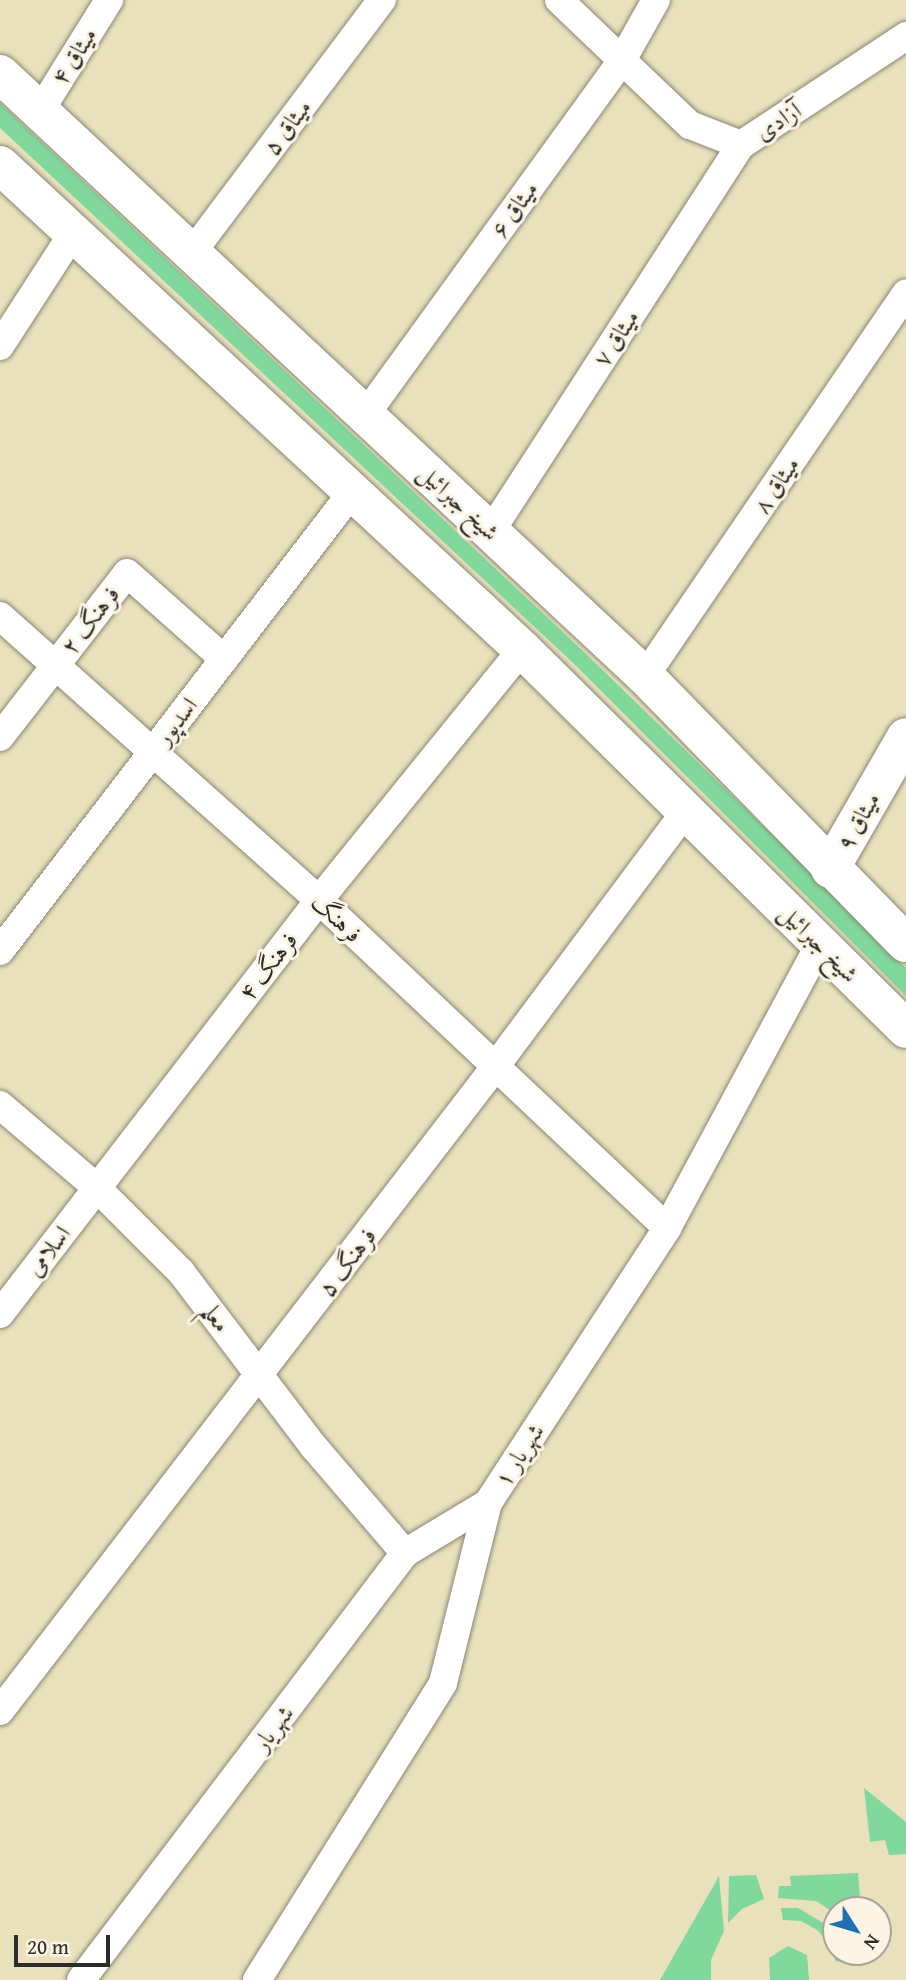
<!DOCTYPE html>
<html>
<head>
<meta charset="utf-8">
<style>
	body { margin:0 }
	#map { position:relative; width:906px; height:1980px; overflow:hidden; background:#e9e1bc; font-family:"Gentium Book Plus",Amiri,serif }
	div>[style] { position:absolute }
	.green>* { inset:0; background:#80d89d }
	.roads { filter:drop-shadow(0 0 2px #8a8674) drop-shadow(0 0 2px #8a8674) }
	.street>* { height:28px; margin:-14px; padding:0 14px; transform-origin:14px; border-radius:14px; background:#fff }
	.secondary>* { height:38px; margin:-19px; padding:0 19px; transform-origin:19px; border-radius:19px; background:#fff }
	span { translate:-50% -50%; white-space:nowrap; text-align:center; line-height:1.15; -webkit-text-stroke:6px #fcf5e5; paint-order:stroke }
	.street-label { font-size:24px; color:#2b2b2b }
	.north { position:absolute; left:822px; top:1896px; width:70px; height:70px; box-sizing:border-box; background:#fcf5e5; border:2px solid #a8a49b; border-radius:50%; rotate:127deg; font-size:19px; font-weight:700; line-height:28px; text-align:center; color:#2b2b2b }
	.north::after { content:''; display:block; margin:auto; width:24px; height:32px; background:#1f6fb2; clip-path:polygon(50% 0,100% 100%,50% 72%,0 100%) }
	.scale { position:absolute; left:14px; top:1935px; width:96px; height:32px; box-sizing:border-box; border:4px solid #2b2b2b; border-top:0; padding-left:9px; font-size:21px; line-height:24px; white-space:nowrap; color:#2b2b2b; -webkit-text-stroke:5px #fcf5e5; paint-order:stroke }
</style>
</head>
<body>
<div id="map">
	<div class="green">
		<i style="clip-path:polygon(0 103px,583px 651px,823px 884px,906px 968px,906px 996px,571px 661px,0 128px)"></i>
		<i style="clip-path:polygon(864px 1788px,906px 1822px,906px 1854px,889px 1855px,885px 1840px,870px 1842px)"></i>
		<i style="clip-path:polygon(858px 1873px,861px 1910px,836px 1910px,836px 1914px,816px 1901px,778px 1898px,779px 1886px,791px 1886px,790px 1876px)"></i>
		<i style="clip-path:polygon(756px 1875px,764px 1899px,742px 1909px,728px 1923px,729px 1876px)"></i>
		<i style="clip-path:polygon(719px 1876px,724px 1931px,711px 1960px,711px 1980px,660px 1980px)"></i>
		<i style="clip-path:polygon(781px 1908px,798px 1908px,830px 1927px,836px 1937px,836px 1952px,842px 1952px,844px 1960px,836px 1962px,830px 1944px,817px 1930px,801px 1921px,783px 1920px)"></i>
		<i style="clip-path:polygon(788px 1946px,807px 1955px,809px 1980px,770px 1980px,769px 1958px)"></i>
	</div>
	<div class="roads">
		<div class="street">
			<i style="left:559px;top:0;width:181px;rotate:43.7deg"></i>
			<i style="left:690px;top:125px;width:55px;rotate:21.4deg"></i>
			<i style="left:741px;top:145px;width:198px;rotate:-33.4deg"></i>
			<i style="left:40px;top:111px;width:131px;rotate:-58.1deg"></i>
			<i style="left:191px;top:254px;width:318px;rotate:-53.1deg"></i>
			<i style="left:0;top:346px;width:135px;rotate:-57.1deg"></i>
			<i style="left:366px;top:414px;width:435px;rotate:-54.1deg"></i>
			<i style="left:621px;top:62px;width:71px;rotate:-60.6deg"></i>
			<i style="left:491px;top:531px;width:460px;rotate:-57.1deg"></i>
			<i style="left:0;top:616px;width:427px;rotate:41.7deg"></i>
			<i style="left:319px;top:900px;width:478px;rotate:43.3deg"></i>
			<i style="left:645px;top:676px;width:463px;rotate:-55.7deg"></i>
			<i style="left:0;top:737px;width:207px;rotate:-52.2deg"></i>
			<i style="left:127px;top:573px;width:130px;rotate:41.6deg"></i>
			<i style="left:0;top:951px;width:580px;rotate:-52.5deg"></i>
			<i style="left:0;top:1105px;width:126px;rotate:40.5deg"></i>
			<i style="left:96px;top:1187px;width:120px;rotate:45deg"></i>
			<i style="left:181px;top:1272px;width:220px;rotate:52.8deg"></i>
			<i style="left:314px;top:1447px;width:140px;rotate:49.4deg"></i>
			<i style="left:0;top:1314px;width:523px;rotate:-52.38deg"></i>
			<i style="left:319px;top:900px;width:323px;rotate:-51deg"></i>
			<i style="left:0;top:1711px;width:812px;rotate:-52.45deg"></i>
			<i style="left:495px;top:1067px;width:322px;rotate:-53.3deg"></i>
			<i style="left:81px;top:1980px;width:536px;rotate:-52.81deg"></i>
			<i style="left:405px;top:1553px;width:97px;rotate:-31.1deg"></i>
			<i style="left:257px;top:1980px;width:350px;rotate:-57.9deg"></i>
			<i style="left:443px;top:1683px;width:186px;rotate:-76deg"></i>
			<i style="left:488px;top:1503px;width:328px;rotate:-56.9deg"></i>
			<i style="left:667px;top:1228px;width:323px;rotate:-61.7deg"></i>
		</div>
		<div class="secondary">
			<i style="left:0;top:74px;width:882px;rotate:43.03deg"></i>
			<i style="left:645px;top:676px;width:373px;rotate:45.7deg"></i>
			<i style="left:0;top:165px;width:712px;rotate:42.84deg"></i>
			<i style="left:522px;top:649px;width:540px;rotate:44.7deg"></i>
			<i style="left:830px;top:869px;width:152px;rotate:-60.1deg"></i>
		</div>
	</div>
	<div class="street-label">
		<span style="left:74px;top:56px;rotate:-58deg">میثاق ۴</span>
		<span style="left:778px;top:121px;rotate:-33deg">آزادی</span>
		<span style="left:287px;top:127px;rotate:-53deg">میثاق ۵</span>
		<span style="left:514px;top:209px;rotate:-54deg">میثاق ۶</span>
		<span style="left:616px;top:338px;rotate:-57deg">میثاق ۷</span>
		<span style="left:776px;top:485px;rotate:-56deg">میثاق ۸</span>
		<span style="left:459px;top:502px;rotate:43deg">شیخ جبرائیل</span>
		<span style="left:90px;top:620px;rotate:-52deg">فرهنگ ۲</span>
		<span style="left:176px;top:721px;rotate:-52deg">اسدپور</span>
		<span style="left:858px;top:821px;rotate:-60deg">میثاق ۹</span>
		<span style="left:337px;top:918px;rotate:43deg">فرهنگ</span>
		<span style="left:819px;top:943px;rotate:45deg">شیخ جبرائیل</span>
		<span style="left:268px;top:966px;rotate:-52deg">فرهنگ ۴</span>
		<span style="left:48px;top:1251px;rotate:-53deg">اسلامی</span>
		<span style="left:347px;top:1262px;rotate:-53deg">فرهنگ ۵</span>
		<span style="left:216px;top:1317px;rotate:52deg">معلم</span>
		<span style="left:519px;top:1455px;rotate:-57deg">شهریار ۱</span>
		<span style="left:273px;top:1728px;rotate:-53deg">شهریار</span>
	</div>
	<div class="north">N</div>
	<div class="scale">20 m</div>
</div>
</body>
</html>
